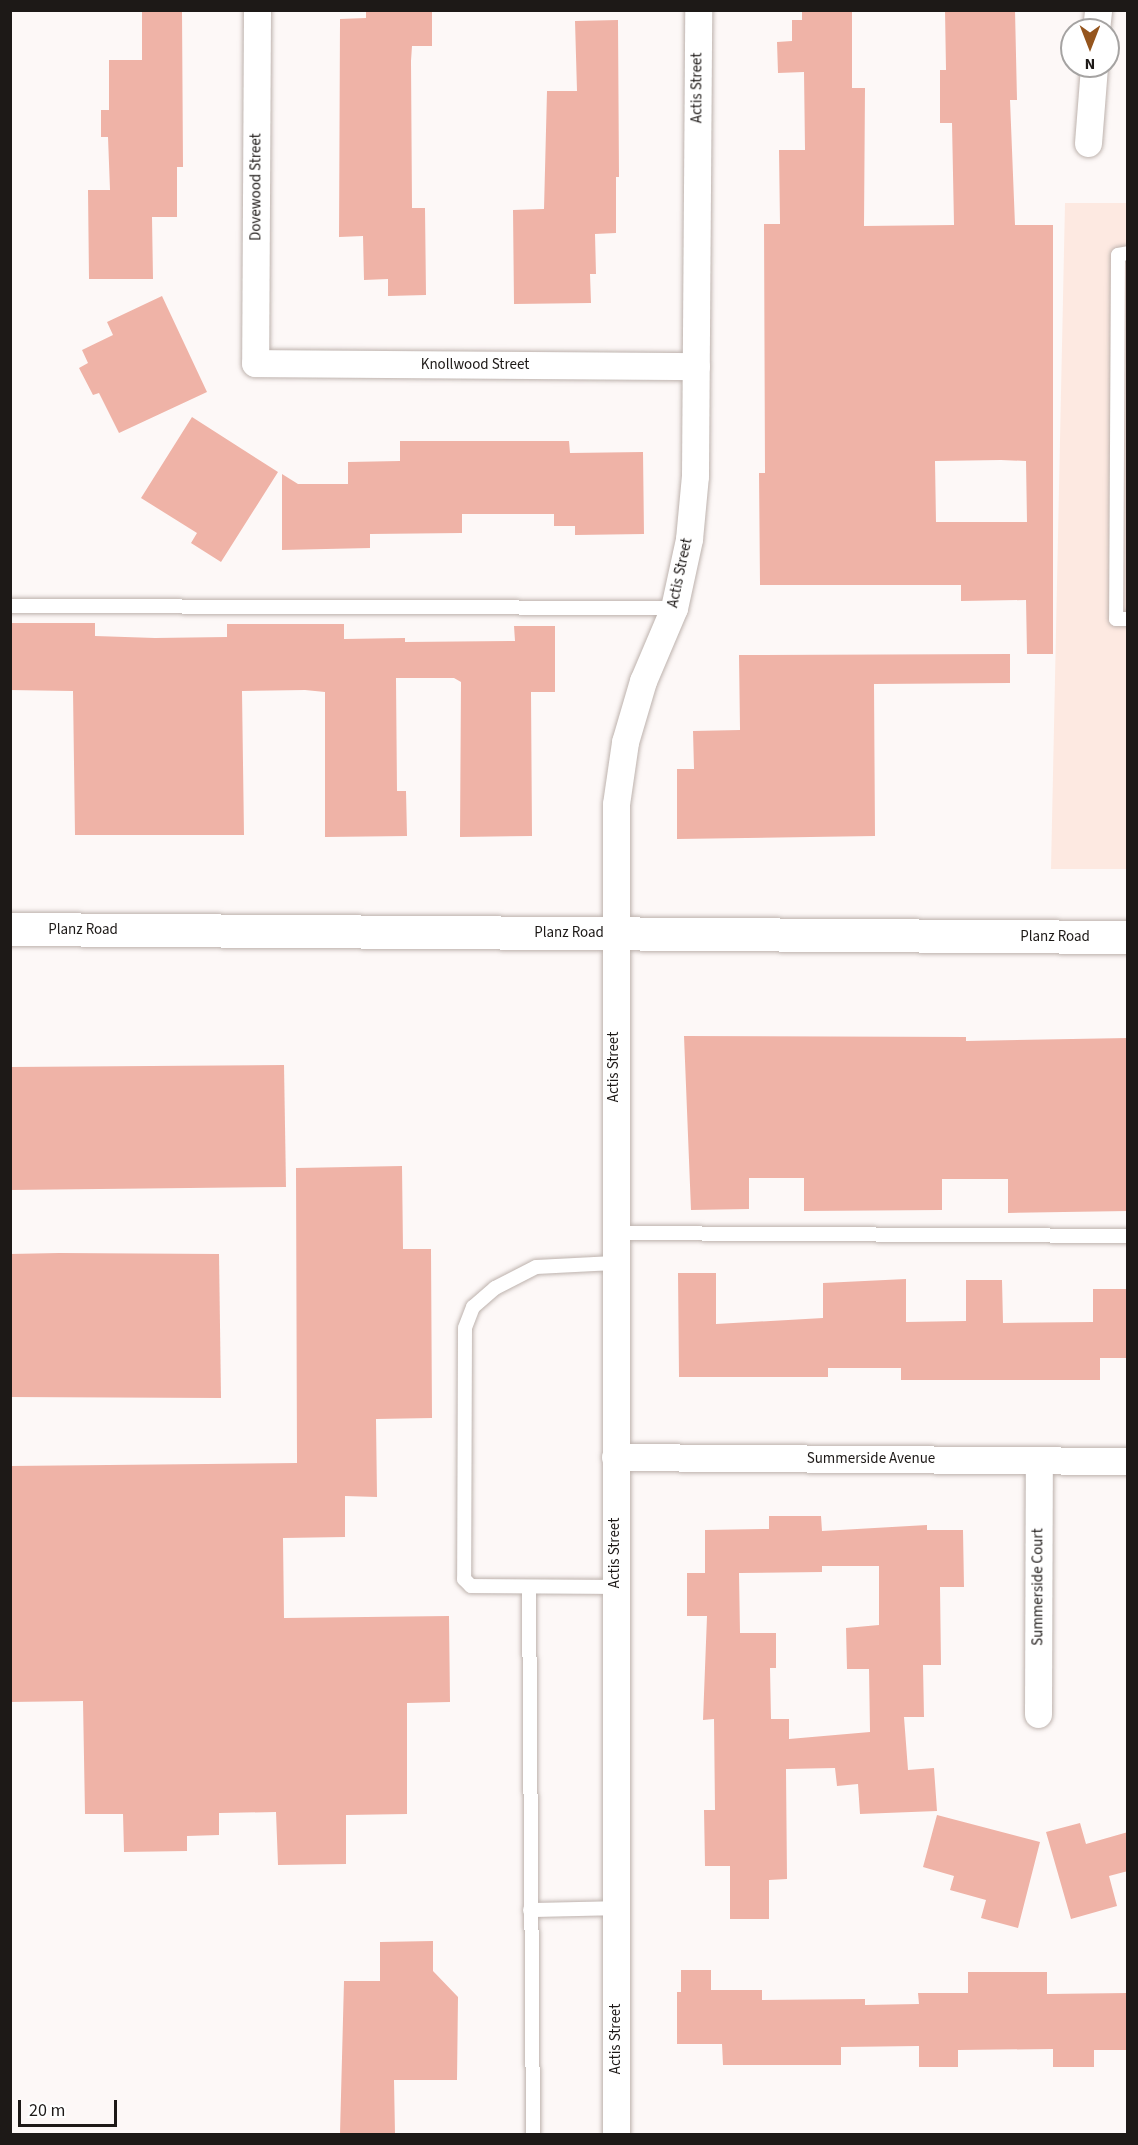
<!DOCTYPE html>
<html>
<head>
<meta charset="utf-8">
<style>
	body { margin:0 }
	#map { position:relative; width:1138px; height:2145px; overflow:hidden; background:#fdf8f7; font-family:"Source Sans 3",sans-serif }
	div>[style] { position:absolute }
	.built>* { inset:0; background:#fde9e1 }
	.building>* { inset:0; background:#efb3a7 }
	.roads { filter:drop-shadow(0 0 2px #bdb2ad) drop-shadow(0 0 2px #bdb2ad) }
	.service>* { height:14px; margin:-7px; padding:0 7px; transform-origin:7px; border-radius:7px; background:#fff }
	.minor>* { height:27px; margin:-13.5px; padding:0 13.5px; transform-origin:13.5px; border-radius:13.5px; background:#fff }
	.tertiary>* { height:33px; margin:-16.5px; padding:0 16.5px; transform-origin:16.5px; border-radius:16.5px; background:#fff }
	span { translate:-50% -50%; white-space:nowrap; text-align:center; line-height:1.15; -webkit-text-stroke:5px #fff; paint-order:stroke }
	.street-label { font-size:15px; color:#1d1917 }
	.frame { position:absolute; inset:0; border:12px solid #1d1917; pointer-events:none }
	.north { position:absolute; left:1060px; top:18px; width:60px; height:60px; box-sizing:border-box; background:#fff; border:2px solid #a5a3a2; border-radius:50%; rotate:180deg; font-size:16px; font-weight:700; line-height:24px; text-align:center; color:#1d1917 }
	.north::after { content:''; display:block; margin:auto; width:21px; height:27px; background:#95551d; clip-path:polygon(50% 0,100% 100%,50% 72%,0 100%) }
	.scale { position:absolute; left:18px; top:2100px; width:99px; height:27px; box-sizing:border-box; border:3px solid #1d1917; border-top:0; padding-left:8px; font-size:18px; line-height:21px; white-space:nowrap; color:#1d1917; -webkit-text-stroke:4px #fff; paint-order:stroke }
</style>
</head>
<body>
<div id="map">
	<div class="built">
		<i style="clip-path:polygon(1065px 203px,1127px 203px,1127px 869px,1051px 869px)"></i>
	</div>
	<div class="building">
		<i style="clip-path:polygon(142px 10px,182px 10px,183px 167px,177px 167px,177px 217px,152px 217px,153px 279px,89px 279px,88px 190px,110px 190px,108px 137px,101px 137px,101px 110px,109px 110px,109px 60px,142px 60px)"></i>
		<i style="clip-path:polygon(366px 10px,432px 10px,432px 46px,412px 46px,411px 61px,412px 208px,425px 208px,426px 295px,388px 296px,388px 279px,364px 280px,363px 236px,339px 237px,340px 19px,366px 18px)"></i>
		<i style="clip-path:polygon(evenodd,802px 10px,852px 10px,852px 88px,865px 88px,864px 226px,954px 225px,952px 123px,940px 123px,940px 70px,946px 70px,945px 10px,1015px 10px,1017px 100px,1010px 100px,1015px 225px,1053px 225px,1053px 654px,1027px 654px,1026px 600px,961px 601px,961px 585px,760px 585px,759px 473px,765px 473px,764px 224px,780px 224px,779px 150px,805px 150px,804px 72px,778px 73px,777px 42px,792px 41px,792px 20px,802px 20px,802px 10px,1001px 460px,1026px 461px,1027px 522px,936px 522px,935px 461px,1001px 460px)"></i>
		<i style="clip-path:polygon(618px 20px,619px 177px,616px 177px,616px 233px,595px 234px,596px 274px,590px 274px,591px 303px,514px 304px,513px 210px,544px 209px,547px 91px,577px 91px,575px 21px)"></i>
		<i style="clip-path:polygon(162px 296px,207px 392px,119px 433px,99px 393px,93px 395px,79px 368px,88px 363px,82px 350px,113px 335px,107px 322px)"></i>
		<i style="clip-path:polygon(192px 417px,278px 472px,221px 562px,191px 543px,197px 533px,141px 498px)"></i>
		<i style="clip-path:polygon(400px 441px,569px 441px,570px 453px,643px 452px,644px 534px,575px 535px,575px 526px,554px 526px,554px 514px,462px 514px,462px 533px,370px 534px,370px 548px,282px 550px,282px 474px,298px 484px,348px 484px,348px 462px,400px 461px)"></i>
		<i style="clip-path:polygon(10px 623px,95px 623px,95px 636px,155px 638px,227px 637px,227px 624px,344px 624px,344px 639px,405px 638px,405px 642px,515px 641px,514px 626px,555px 626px,555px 692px,531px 692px,532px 836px,460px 837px,461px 682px,454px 678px,396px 678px,397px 791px,406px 791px,407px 836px,325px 837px,325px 692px,305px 690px,242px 691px,244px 835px,75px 835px,73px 691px,10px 690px)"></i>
		<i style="clip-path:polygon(1010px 654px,1010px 683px,874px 684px,875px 836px,677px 839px,677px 769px,694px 769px,693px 731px,740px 730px,739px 655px)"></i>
		<i style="clip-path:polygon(684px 1036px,966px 1037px,966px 1041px,1128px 1038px,1128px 1211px,1008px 1213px,1008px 1179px,942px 1179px,942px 1210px,804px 1211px,804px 1178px,749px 1178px,749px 1209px,691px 1210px)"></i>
		<i style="clip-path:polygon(284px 1065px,286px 1187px,10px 1190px,10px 1067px)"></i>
		<i style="clip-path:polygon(402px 1166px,403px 1249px,431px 1249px,432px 1418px,376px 1419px,377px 1497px,345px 1496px,345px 1537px,283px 1538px,284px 1618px,449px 1616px,450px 1702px,407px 1703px,407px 1814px,346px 1815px,346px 1864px,278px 1865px,276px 1812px,219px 1813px,219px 1835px,187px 1836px,187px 1851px,124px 1852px,123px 1814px,85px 1814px,83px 1701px,10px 1702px,10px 1466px,297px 1463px,296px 1168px)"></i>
		<i style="clip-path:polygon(59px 1253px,219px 1254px,221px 1398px,10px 1397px,10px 1254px)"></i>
		<i style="clip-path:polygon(678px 1273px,716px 1273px,716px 1324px,823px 1318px,823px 1283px,906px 1279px,906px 1322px,966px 1321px,966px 1280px,1002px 1280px,1003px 1323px,1093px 1322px,1093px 1289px,1128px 1289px,1128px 1358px,1100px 1358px,1100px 1380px,901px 1380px,901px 1368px,828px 1368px,828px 1377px,679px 1377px)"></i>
		<i style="clip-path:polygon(evenodd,769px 1516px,821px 1516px,822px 1531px,927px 1525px,927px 1530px,963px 1530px,964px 1587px,940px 1587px,941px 1665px,923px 1665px,924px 1717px,904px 1717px,908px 1770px,934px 1768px,937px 1811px,860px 1814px,858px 1784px,837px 1786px,835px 1768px,786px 1769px,787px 1879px,769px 1880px,769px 1919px,730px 1919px,730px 1866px,705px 1866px,704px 1810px,715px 1810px,714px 1719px,703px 1720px,707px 1616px,687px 1616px,687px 1573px,705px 1573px,705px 1530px,769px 1529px,769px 1516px,822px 1566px,879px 1566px,879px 1625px,846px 1628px,847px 1669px,869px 1669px,870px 1732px,789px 1739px,789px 1719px,771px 1719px,770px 1668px,776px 1668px,776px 1633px,740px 1633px,739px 1573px,822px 1572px,822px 1566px)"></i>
		<i style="clip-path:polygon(937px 1815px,1040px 1842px,1018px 1928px,981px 1918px,986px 1900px,950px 1890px,954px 1876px,923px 1867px)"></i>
		<i style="clip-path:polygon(1080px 1823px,1086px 1844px,1128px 1832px,1128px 1871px,1109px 1876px,1117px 1906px,1071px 1919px,1046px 1832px)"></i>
		<i style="clip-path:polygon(433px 1941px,433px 1971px,458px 1997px,457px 2080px,394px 2080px,395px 2134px,340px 2134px,344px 1981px,380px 1981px,380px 1942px)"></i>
		<i style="clip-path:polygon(681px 1970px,711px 1970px,711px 1990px,762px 1990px,762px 2000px,865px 1999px,865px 2005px,919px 2004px,918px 1993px,968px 1993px,968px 1972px,1047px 1972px,1047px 1994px,1128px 1993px,1128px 2050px,1094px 2050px,1094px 2067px,1053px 2067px,1053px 2049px,958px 2050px,958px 2067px,919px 2067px,919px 2046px,841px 2047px,841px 2065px,723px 2065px,722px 2044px,677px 2044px,677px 1992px,681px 1992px)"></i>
	</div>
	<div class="roads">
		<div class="service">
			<i style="left:1128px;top:253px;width:10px;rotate:169deg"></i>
			<i style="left:1118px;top:255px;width:364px;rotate:90.3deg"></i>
			<i style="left:1116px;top:619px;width:12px"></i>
			<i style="left:10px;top:606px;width:664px;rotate:0.17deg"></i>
			<i style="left:614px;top:1233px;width:514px;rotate:0.33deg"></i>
			<i style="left:614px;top:1263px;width:78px;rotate:177.1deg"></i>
			<i style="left:536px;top:1267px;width:46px;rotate:152.9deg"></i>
			<i style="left:495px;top:1288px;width:29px;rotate:139deg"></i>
			<i style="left:473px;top:1307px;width:22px;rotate:111deg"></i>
			<i style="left:465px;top:1328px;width:251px;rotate:90.2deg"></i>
			<i style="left:464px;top:1579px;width:10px;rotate:45deg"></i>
			<i style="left:471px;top:1586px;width:144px;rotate:0.4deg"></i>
			<i style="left:529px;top:1587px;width:547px;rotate:89.58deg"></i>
			<i style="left:530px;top:1910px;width:86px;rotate:-1.3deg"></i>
		</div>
		<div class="minor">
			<i style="left:257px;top:10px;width:353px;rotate:90.3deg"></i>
			<i style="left:255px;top:363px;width:441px;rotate:0.4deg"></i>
			<i style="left:1096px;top:30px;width:20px;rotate:-84deg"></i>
			<i style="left:1088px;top:143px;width:77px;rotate:-85.5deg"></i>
			<i style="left:615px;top:1457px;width:513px;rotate:0.45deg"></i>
			<i style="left:1038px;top:1714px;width:253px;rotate:-89.8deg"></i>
			<i style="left:616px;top:2134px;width:1330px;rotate:-90deg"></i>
			<i style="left:616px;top:804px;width:63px;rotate:-81.7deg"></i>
			<i style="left:625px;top:742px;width:64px;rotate:-73.6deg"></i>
			<i style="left:643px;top:681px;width:79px;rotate:-67deg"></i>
			<i style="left:674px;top:608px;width:71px;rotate:-77.7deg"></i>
			<i style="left:689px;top:539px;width:63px;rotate:-84.6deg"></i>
			<i style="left:695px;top:476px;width:466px;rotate:-89.6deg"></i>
		</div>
		<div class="tertiary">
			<i style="left:10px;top:929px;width:1118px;rotate:0.41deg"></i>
		</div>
	</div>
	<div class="street-label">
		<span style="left:697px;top:88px;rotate:-90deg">Actis Street</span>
		<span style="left:256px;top:187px;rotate:-90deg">Dovewood Street</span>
		<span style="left:475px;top:365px">Knollwood Street</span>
		<span style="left:680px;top:573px;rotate:-78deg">Actis Street</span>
		<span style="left:83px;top:930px">Planz Road</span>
		<span style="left:569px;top:933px">Planz Road</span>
		<span style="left:1055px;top:937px">Planz Road</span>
		<span style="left:614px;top:1067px;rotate:-90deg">Actis Street</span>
		<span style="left:871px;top:1459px">Summerside Avenue</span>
		<span style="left:615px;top:1553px;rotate:-90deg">Actis Street</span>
		<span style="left:1038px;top:1587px;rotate:-90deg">Summerside Court</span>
		<span style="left:616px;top:2039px;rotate:-90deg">Actis Street</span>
	</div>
	<div class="frame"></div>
	<div class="north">N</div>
	<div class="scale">20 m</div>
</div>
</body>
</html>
